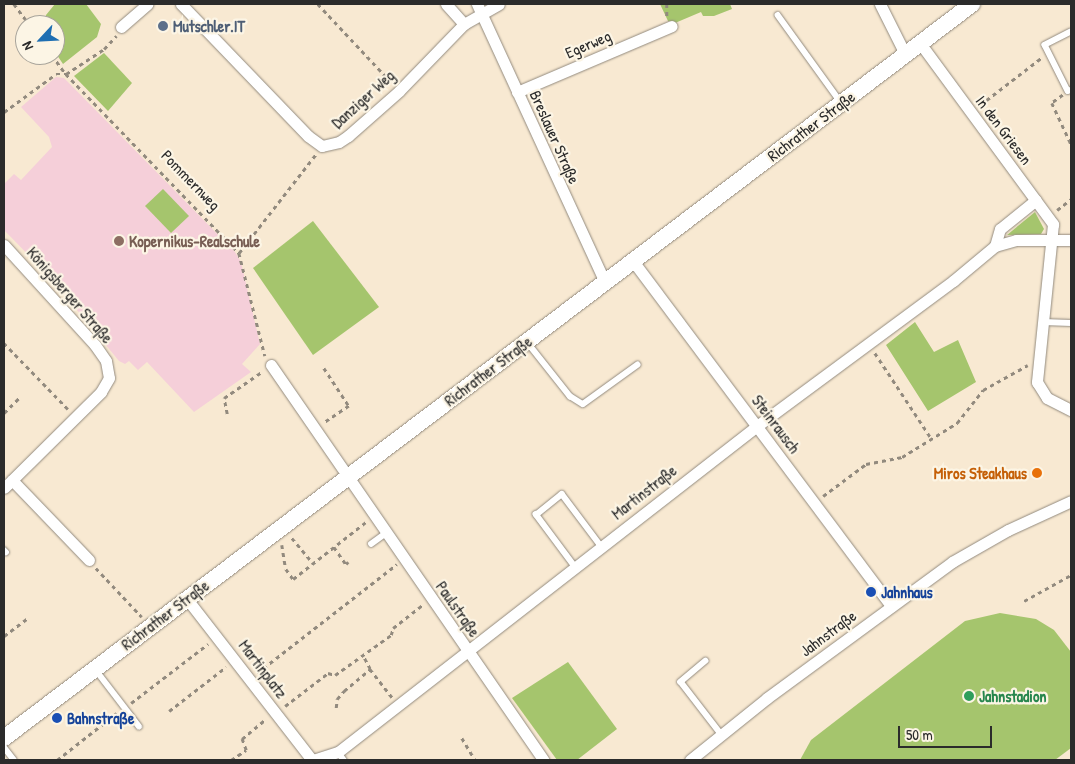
<!DOCTYPE html>
<html>
<head>
<meta charset="utf-8">
<style>
	body { margin:0 }
	#map { position:relative; width:1075px; height:764px; overflow:hidden; background:#f8e9d2; font-family:"Patrick Hand",sans-serif }
	div>[style] { position:absolute }
	.built>* { inset:0; background:#f5cfd9 }
	.green>* { inset:0; background:#a5c56d }
	.path>* { height:2.5px; margin-top:-1.25px; transform-origin:0; background:repeating-linear-gradient(90deg,#928a7e 0 4px,transparent 0 8px) }
	.roads { filter:drop-shadow(0 0 1px #928a7e) drop-shadow(0 0 1px #928a7e) }
	.lane>* { height:5.5px; margin:-2.75px; padding:0 2.75px; transform-origin:2.75px; border-radius:2.75px; background:#fff }
	.street>* { height:11px; margin:-5.5px; padding:0 5.5px; transform-origin:5.5px; border-radius:5.5px; background:#fff }
	.secondary>* { height:16px; margin:-8px; padding:0 8px; transform-origin:8px; border-radius:8px; background:#fff }
	.dots>* { width:14px; height:14px; translate:-50% -50%; box-sizing:border-box; border:2px solid #fcf5e5; border-radius:50% }
	span { translate:-50% -50%; white-space:nowrap; text-align:center; line-height:1.15; -webkit-text-stroke:4.5px #fcf5e5; paint-order:stroke }
	.service-label { font-size:16px; color:#4e5e75; font-weight:700 }
	.left { translate:0 -50%; text-align:left }
	.street-label { font-size:16px; color:#2b2b2b }
	.education-label { font-size:16px; color:#785e54; font-weight:700 }
	.food-label { font-size:16px; color:#c56008; font-weight:700 }
	.right { translate:-100% -50%; text-align:right }
	.transit-label { font-size:16px; color:#164399; font-weight:700 }
	.leisure-label { font-size:16px; color:#27864d; font-weight:700 }
	.frame { position:absolute; inset:0; border:5px solid #2b2b2b; pointer-events:none }
	.north { position:absolute; left:15px; top:15px; width:50px; height:50px; box-sizing:border-box; background:#fcf5e5; border:1px solid #a8a49b; border-radius:50%; rotate:245deg; font-size:14px; font-weight:700; line-height:20px; text-align:center; color:#2b2b2b }
	.north::after { content:''; display:block; margin:auto; width:18px; height:22px; background:#1f6fb2; clip-path:polygon(50% 0,100% 100%,50% 72%,0 100%) }
	.scale { position:absolute; left:898px; top:726px; width:94px; height:22px; box-sizing:border-box; border:2px solid #2b2b2b; border-top:0; padding-left:6px; font-size:15px; line-height:18px; white-space:nowrap; color:#2b2b2b; -webkit-text-stroke:4px #fcf5e5; paint-order:stroke }
</style>
</head>
<body>
<div id="map">
	<div class="built">
		<i style="clip-path:polygon(56px 77px,64px 78px,235px 252px,241px 262px,260px 344px,242px 364px,251px 372px,194px 412px,147px 362px,138px 370px,129px 361px,125px 364px,119px 361px,48px 275px,4px 230px,4px 184px,14px 174px,21px 180px,52px 147px,49px 137px,21px 107px)"></i>
	</div>
	<div class="green">
		<i style="clip-path:polygon(55px 4px,86px 4px,101px 24px,97px 37px,63px 64px,55px 52px,55px 25px,44px 25px,46px 15px)"></i>
		<i style="clip-path:polygon(660px 4px,730px 4px,732px 9px,714px 16px,703px 16px,701px 12px,675px 23px,668px 21px)"></i>
		<i style="clip-path:polygon(104px 53px,132px 83px,108px 111px,74px 76px)"></i>
		<i style="clip-path:polygon(163px 189px,189px 216px,171px 233px,145px 206px)"></i>
		<i style="clip-path:polygon(1035px 212px,1044px 229px,1041px 234px,1007px 235px)"></i>
		<i style="clip-path:polygon(313px 221px,379px 307px,313px 355px,253px 268px)"></i>
		<i style="clip-path:polygon(915px 322px,934px 352px,958px 340px,976px 382px,928px 411px,886px 345px)"></i>
		<i style="clip-path:polygon(1000px 613px,1036px 619px,1054px 630px,1071px 652px,1071px 748px,1055px 760px,800px 760px,811px 740px,965px 621px)"></i>
		<i style="clip-path:polygon(568px 662px,617px 729px,577px 760px,557px 760px,512px 698px)"></i>
	</div>
	<div class="path">
		<i style="left:14px;top:4px;width:26px;rotate:53deg"></i>
		<i style="left:318px;top:4px;width:107px;rotate:46.9deg"></i>
		<i style="left:667px;top:4px;width:12px;rotate:90deg"></i>
		<i style="left:52px;top:55px;width:24px;rotate:54deg"></i>
		<i style="left:66px;top:74px;width:249px;rotate:46deg"></i>
		<i style="left:239px;top:253px;width:106px;rotate:75.8deg"></i>
		<i style="left:1063px;top:95px;width:14px;rotate:144deg"></i>
		<i style="left:1052px;top:103px;width:45px;rotate:65.1deg"></i>
		<i style="left:980px;top:105px;width:77px;rotate:-37.6deg"></i>
		<i style="left:4px;top:112px;width:64px;rotate:-36.2deg"></i>
		<i style="left:56px;top:74px;width:10px"></i>
		<i style="left:66px;top:74px;width:45px;rotate:-33.3deg"></i>
		<i style="left:104px;top:49px;width:18px;rotate:-47deg"></i>
		<i style="left:1057px;top:210px;width:18px;rotate:-38deg"></i>
		<i style="left:239px;top:253px;width:125px;rotate:-52.1deg"></i>
		<i style="left:4px;top:343px;width:92px;rotate:45.9deg"></i>
		<i style="left:875px;top:353px;width:102px;rotate:56.6deg"></i>
		<i style="left:324px;top:368px;width:45px;rotate:56.7deg"></i>
		<i style="left:349px;top:406px;width:30px;rotate:146deg"></i>
		<i style="left:4px;top:413px;width:23px;rotate:-45deg"></i>
		<i style="left:227px;top:414px;width:16px;rotate:-101deg"></i>
		<i style="left:224px;top:398px;width:47px;rotate:-34.7deg"></i>
		<i style="left:823px;top:496px;width:54px;rotate:-36.7deg"></i>
		<i style="left:866px;top:464px;width:37px;rotate:-11deg"></i>
		<i style="left:902px;top:457px;width:65px;rotate:-31.7deg"></i>
		<i style="left:957px;top:423px;width:42px;rotate:-51.8deg"></i>
		<i style="left:983px;top:390px;width:51px;rotate:-29.1deg"></i>
		<i style="left:292px;top:538px;width:33px;rotate:50deg"></i>
		<i style="left:282px;top:545px;width:24px;rotate:81deg"></i>
		<i style="left:286px;top:569px;width:12px;rotate:55deg"></i>
		<i style="left:293px;top:579px;width:93px;rotate:-38deg"></i>
		<i style="left:334px;top:547px;width:21px;rotate:55deg"></i>
		<i style="left:346px;top:564px;width:3px;rotate:-45deg"></i>
		<i style="left:96px;top:568px;width:67px;rotate:46.8deg"></i>
		<i style="left:1024px;top:601px;width:54px;rotate:-29deg"></i>
		<i style="left:4px;top:636px;width:31px;rotate:-37deg"></i>
		<i style="left:370px;top:669px;width:36px;rotate:52deg"></i>
		<i style="left:257px;top:673px;width:177px;rotate:-37.9deg"></i>
		<i style="left:131px;top:703px;width:97px;rotate:-37.5deg"></i>
		<i style="left:285px;top:706px;width:54px;rotate:-37.5deg"></i>
		<i style="left:328px;top:673px;width:7px;rotate:16deg"></i>
		<i style="left:335px;top:675px;width:69px;rotate:-35.5deg"></i>
		<i style="left:391px;top:635px;width:7px;rotate:-74deg"></i>
		<i style="left:393px;top:628px;width:39px;rotate:-38deg"></i>
		<i style="left:336px;top:708px;width:9px;rotate:-84deg"></i>
		<i style="left:337px;top:699px;width:11px;rotate:-49deg"></i>
		<i style="left:344px;top:691px;width:34px;rotate:-40deg"></i>
		<i style="left:370px;top:669px;width:15px;rotate:-118deg"></i>
		<i style="left:169px;top:711px;width:72px;rotate:-37.7deg"></i>
		<i style="left:462px;top:738px;width:26px;rotate:59deg"></i>
		<i style="left:57px;top:760px;width:78px;rotate:-38.2deg"></i>
		<i style="left:231px;top:760px;width:18px;rotate:-34deg"></i>
		<i style="left:246px;top:750px;width:12px;rotate:-110deg"></i>
		<i style="left:242px;top:739px;width:31px;rotate:-40deg"></i>
	</div>
	<div class="roads">
		<div class="lane">
			<i style="left:778px;top:15px;width:106px;rotate:54.2deg"></i>
			<i style="left:1071px;top:32px;width:29px;rotate:153deg"></i>
			<i style="left:1045px;top:45px;width:51px;rotate:63.4deg"></i>
			<i style="left:1068px;top:91px;width:3px;rotate:-18deg"></i>
			<i style="left:1043px;top:322px;width:28px;rotate:2deg"></i>
			<i style="left:528px;top:343px;width:68px;rotate:51.6deg"></i>
			<i style="left:570px;top:396px;width:15px;rotate:32deg"></i>
			<i style="left:583px;top:404px;width:67px;rotate:-35.8deg"></i>
			<i style="left:371px;top:544px;width:19px;rotate:-36deg"></i>
			<i style="left:4px;top:550px;width:3px;rotate:45deg"></i>
			<i style="left:574px;top:566px;width:64px;rotate:-126.7deg"></i>
			<i style="left:536px;top:515px;width:33px;rotate:-39deg"></i>
			<i style="left:562px;top:494px;width:65px;rotate:53.1deg"></i>
			<i style="left:706px;top:661px;width:33px;rotate:140deg"></i>
			<i style="left:681px;top:682px;width:67px;rotate:52.3deg"></i>
			<i style="left:96px;top:670px;width:71px;rotate:52.5deg"></i>
			<i style="left:4px;top:747px;width:16px;rotate:52deg"></i>
			<i style="left:338px;top:752px;width:10px;rotate:53deg"></i>
		</div>
		<div class="street">
			<i style="left:181px;top:4px;width:183px;rotate:46.1deg"></i>
			<i style="left:308px;top:136px;width:17px;rotate:36deg"></i>
			<i style="left:322px;top:146px;width:17px;rotate:-13deg"></i>
			<i style="left:339px;top:142px;width:11px;rotate:-34deg"></i>
			<i style="left:348px;top:136px;width:68px;rotate:-41.4deg"></i>
			<i style="left:399px;top:91px;width:93px;rotate:-45.9deg"></i>
			<i style="left:464px;top:24px;width:40px;rotate:-29.7deg"></i>
			<i style="left:446px;top:4px;width:27px;rotate:48deg"></i>
			<i style="left:477px;top:4px;width:306px;rotate:65.3deg"></i>
			<i style="left:880px;top:4px;width:56px;rotate:63.4deg"></i>
			<i style="left:121px;top:27px;width:35px;rotate:-41deg"></i>
			<i style="left:920px;top:43px;width:225px;rotate:53.7deg"></i>
			<i style="left:1053px;top:224px;width:159px;rotate:95.8deg"></i>
			<i style="left:1037px;top:382px;width:19px;rotate:58deg"></i>
			<i style="left:1047px;top:398px;width:27px;rotate:27deg"></i>
			<i style="left:517px;top:92px;width:168px;rotate:-23.1deg"></i>
			<i style="left:4px;top:245px;width:135px;rotate:47.7deg"></i>
			<i style="left:95px;top:345px;width:19px;rotate:55deg"></i>
			<i style="left:106px;top:361px;width:17px;rotate:80deg"></i>
			<i style="left:109px;top:378px;width:16px;rotate:120deg"></i>
			<i style="left:101px;top:392px;width:136px;rotate:135.3deg"></i>
			<i style="left:995px;top:246px;width:22px;rotate:-16deg"></i>
			<i style="left:1016px;top:240px;width:55px"></i>
			<i style="left:633px;top:261px;width:431px;rotate:53.2deg"></i>
			<i style="left:271px;top:365px;width:480px;rotate:55.4deg"></i>
			<i style="left:12px;top:480px;width:111px;rotate:46.1deg"></i>
			<i style="left:187px;top:599px;width:204px;rotate:52.2deg"></i>
			<i style="left:313px;top:760px;width:26px;rotate:-18deg"></i>
			<i style="left:338px;top:752px;width:531px;rotate:-37.88deg"></i>
			<i style="left:757px;top:426px;width:244px;rotate:-36.5deg"></i>
			<i style="left:953px;top:281px;width:55px;rotate:-39.8deg"></i>
			<i style="left:995px;top:246px;width:18px;rotate:-74deg"></i>
			<i style="left:1000px;top:229px;width:46px;rotate:-38.9deg"></i>
			<i style="left:690px;top:760px;width:99px;rotate:-38.8deg"></i>
			<i style="left:767px;top:698px;width:230px;rotate:-36.3deg"></i>
			<i style="left:952px;top:562px;width:64px;rotate:-29.7deg"></i>
			<i style="left:1008px;top:530px;width:69px;rotate:-24.7deg"></i>
		</div>
		<div class="secondary">
			<i style="left:4px;top:738px;width:1215px;rotate:-37.17deg"></i>
		</div>
	</div>
	<div class="dots">
		<i style="left:163px;top:26px;background:#5c6f8a"></i>
		<i style="left:119px;top:241px;background:#8d6e63"></i>
		<i style="left:1037px;top:473px;background:#e8710a"></i>
		<i style="left:871px;top:592px;background:#1a4fb4"></i>
		<i style="left:969px;top:696px;background:#2e9e5b"></i>
		<i style="left:57px;top:718px;background:#1a4fb4"></i>
	</div>
	<div class="service-label">
		<span class="left" style="left:173px;top:26px">Mutschler.IT</span>
	</div>
	<div class="street-label">
		<span style="left:588px;top:44px;rotate:-23deg">Egerweg</span>
		<span style="left:363px;top:99px;rotate:-42deg">Danziger Weg</span>
		<span style="left:811px;top:126px;rotate:-37deg">Richrather Straße</span>
		<span style="left:1004px;top:130px;rotate:53deg">In den Griesen</span>
		<span style="left:555px;top:137px;rotate:66deg">Breslauer Straße</span>
		<span style="left:191px;top:180px;rotate:46deg">Pommernweg</span>
		<span style="left:70px;top:295px;rotate:49deg">Königsberger Straße</span>
		<span style="left:488px;top:371px;rotate:-37deg">Richrather Straße</span>
		<span style="left:776px;top:424px;rotate:53deg">Steinrausch</span>
		<span style="left:644px;top:492px;rotate:-38deg">Martinstraße</span>
		<span style="left:458px;top:609px;rotate:55deg">Paulstraße</span>
		<span style="left:165px;top:615px;rotate:-37deg">Richrather Straße</span>
		<span style="left:828px;top:633px;rotate:-37deg">Jahnstraße</span>
		<span style="left:263px;top:669px;rotate:53deg">Martinplatz</span>
	</div>
	<div class="education-label">
		<span class="left" style="left:129px;top:241px">Kopernikus-Realschule</span>
	</div>
	<div class="food-label">
		<span class="right" style="left:1027px;top:473px">Miros Steakhaus</span>
	</div>
	<div class="transit-label">
		<span class="left" style="left:881px;top:592px">Jahnhaus</span>
		<span class="left" style="left:67px;top:718px">Bahnstraße</span>
	</div>
	<div class="leisure-label">
		<span class="left" style="left:979px;top:696px">Jahnstadion</span>
	</div>
	<div class="frame"></div>
	<div class="north">N</div>
	<div class="scale">50 m</div>
</div>
</body>
</html>
